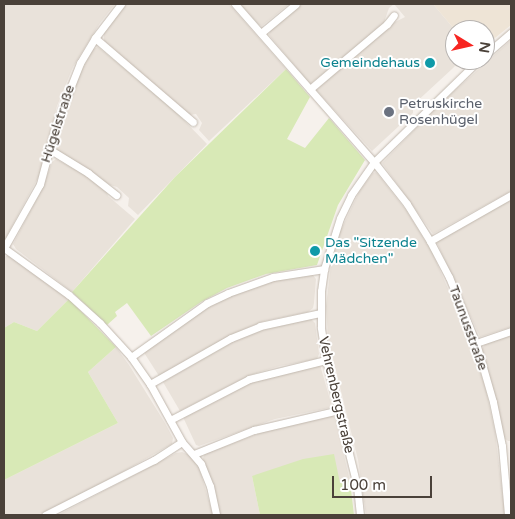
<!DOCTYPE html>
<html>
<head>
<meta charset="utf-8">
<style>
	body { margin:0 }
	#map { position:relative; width:515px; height:519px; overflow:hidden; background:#f6f1ec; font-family:"Varela Round",sans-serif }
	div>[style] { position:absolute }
	.residential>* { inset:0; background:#e9e2da }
	.education>* { inset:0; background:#eee4d6 }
	.green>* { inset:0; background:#d8e9b6 }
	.roads { filter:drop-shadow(0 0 1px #c1b8ae) drop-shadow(0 0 1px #c1b8ae) }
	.street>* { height:7px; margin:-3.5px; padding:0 3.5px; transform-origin:3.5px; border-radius:3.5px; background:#fff }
	.dots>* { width:14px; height:14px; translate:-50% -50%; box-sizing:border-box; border:2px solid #fff; border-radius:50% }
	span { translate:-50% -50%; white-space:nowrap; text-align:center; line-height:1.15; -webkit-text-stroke:4px #fff; paint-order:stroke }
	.culture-label { font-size:14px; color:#0d838f }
	.right { translate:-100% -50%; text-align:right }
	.left { translate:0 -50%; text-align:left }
	.worship-label { font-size:14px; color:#5b616d }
	.street-label { font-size:14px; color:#4a4139 }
	.frame { position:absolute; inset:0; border:5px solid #4a4139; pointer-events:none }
	.north { position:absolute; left:445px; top:20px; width:50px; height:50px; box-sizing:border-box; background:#fff; border:1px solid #b7b3b0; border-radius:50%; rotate:99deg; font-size:14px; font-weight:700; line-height:20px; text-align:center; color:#4a4139 }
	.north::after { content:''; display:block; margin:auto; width:18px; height:22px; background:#f72521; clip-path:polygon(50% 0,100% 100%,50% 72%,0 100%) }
	.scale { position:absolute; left:332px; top:476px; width:100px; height:22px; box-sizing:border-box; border:2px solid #4a4139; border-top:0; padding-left:6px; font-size:15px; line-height:18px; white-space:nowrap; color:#4a4139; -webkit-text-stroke:4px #fff; paint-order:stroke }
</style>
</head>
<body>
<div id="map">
	<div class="residential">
		<i style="clip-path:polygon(4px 4px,115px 4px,100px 23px,73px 67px,57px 106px,39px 176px,4px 241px)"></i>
		<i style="clip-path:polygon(127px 4px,229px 4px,286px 69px,209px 141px,199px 130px,202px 123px,196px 114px,189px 115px,104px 41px,104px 32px)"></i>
		<i style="clip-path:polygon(240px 4px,289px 4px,262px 26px,259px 25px)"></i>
		<i style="clip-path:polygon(302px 4px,394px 4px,389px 8px,383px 25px,310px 84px,269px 35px,270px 30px)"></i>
		<i style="clip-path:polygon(394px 4px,433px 4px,455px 30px,455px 60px,470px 60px,462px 68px,455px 66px,452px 69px,413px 105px,413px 113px,372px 151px,316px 90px,395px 22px,405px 17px)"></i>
		<i style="clip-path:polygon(511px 40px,511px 191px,433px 234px,382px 163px,442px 102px)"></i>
		<i style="clip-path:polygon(98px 47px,171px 107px,207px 144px,138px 215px,128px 206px,129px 198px,117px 187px,110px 185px,57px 150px,54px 144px,62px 115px,76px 81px,93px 49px)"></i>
		<i style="clip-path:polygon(56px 159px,87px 176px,106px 190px,108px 196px,135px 219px,72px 292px,16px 249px,13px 244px,42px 189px,52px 162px)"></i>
		<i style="clip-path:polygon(376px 172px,406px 210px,432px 252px,470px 339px,486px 390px,495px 432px,505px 515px,366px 515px,358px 460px,328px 338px,326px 306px,331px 264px,340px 232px,359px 192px,373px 173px)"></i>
		<i style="clip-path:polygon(511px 198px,511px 327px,480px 337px,437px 243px,439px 239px)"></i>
		<i style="clip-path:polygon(9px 255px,69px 299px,37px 331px,14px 322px,4px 328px,4px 257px)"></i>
		<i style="clip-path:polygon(312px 274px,316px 279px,314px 303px,313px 308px,308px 312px,264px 321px,231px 335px,159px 376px,143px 351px,202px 311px,239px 291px,267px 282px)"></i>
		<i style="clip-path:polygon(310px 318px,315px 323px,319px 354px,317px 359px,280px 366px,250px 375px,180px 411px,163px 382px,236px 340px,274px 326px)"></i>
		<i style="clip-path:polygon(511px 335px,511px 441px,508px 441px,504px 438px,482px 349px,485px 344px)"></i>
		<i style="clip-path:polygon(116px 347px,129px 365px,165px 423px,173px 438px,172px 444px,89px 491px,37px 515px,4px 515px,4px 480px,118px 423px,88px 372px)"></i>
		<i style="clip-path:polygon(320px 365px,331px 403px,329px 408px,275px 419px,199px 446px,196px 445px,183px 417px,246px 384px,266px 377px)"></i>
		<i style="clip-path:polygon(332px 416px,335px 417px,350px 481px,340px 483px,252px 476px,260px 515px,220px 515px,203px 459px,204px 454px,279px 426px)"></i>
		<i style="clip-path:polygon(182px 452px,189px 455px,199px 467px,213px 515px,58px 515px,176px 453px)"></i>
	</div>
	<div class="education">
		<i style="clip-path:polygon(433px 4px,511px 4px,511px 25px,485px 46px,485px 30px,455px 30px)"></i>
	</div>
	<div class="green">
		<i style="clip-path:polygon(286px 69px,310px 97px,287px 139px,305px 148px,329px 118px,365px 160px,338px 205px,317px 265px,266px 274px,227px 288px,201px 302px,151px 336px,127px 303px,115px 312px,117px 316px,107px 325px,72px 292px,175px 177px)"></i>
		<i style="clip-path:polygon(69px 299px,116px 347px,88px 372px,118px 423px,4px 480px,4px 328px,14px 322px,37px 331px)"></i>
		<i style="clip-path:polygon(334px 454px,340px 483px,350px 481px,354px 515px,260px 515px,252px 476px,303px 459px)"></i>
	</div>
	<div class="roads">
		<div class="street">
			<i style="left:235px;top:4px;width:210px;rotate:48.7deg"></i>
			<i style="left:374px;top:162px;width:53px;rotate:51.8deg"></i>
			<i style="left:407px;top:204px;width:44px;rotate:58.1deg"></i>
			<i style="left:430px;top:241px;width:41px;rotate:62.2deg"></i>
			<i style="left:449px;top:277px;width:71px;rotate:67.8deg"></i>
			<i style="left:476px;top:343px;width:61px;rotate:73.9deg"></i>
			<i style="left:493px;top:402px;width:45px;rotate:78.4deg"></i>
			<i style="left:502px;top:446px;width:69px;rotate:85deg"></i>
			<i style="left:261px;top:33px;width:45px;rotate:-39.6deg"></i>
			<i style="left:95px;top:38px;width:129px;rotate:40.6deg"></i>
			<i style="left:485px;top:55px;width:35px;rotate:-41deg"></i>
			<i style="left:310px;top:89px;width:101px;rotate:-40.2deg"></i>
			<i style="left:387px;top:24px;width:11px;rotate:-52deg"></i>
			<i style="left:49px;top:149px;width:46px;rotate:31.6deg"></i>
			<i style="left:88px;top:173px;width:36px;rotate:38deg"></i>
			<i style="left:430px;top:241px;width:93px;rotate:-29.6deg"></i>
			<i style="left:4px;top:248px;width:80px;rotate:35.9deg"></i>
			<i style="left:69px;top:295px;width:42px;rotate:42.1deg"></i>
			<i style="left:100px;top:323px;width:46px;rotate:47.6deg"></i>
			<i style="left:131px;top:357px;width:33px;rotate:55deg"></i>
			<i style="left:150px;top:384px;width:66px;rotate:61.1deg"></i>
			<i style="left:182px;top:442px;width:29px;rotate:49deg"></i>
			<i style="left:201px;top:464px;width:24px;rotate:68deg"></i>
			<i style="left:210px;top:486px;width:30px;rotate:78deg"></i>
			<i style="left:4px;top:248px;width:73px;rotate:-60.6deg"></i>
			<i style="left:40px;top:184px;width:62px;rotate:-75.1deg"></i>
			<i style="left:56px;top:124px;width:66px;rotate:-68.5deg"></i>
			<i style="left:80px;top:63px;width:29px;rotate:-59deg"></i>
			<i style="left:95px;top:38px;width:43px;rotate:-52.6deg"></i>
			<i style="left:476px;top:343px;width:37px;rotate:-19deg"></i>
			<i style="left:131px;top:357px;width:93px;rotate:-35.4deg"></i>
			<i style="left:207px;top:303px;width:23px;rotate:-25deg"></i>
			<i style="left:228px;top:293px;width:48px;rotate:-19.6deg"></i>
			<i style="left:273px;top:277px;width:52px;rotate:-8.9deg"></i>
			<i style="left:150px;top:384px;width:93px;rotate:-29.6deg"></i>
			<i style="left:231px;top:338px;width:31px;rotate:-22deg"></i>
			<i style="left:260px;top:326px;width:61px;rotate:-12.2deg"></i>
			<i style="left:170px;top:420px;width:89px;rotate:-27.4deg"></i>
			<i style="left:249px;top:379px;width:79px;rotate:-13.9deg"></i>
			<i style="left:194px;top:454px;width:65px;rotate:-21.8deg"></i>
			<i style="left:254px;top:430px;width:87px;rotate:-13.2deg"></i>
			<i style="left:45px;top:515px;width:122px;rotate:-26.8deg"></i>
			<i style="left:154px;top:460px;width:33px;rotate:-33deg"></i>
			<i style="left:360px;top:515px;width:29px;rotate:-96deg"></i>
			<i style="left:357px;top:486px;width:130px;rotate:-103.8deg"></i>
			<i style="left:326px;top:360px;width:33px;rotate:-99deg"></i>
			<i style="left:321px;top:327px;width:36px;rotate:-90deg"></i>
			<i style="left:321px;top:291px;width:22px;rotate:-82deg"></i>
			<i style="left:324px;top:269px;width:53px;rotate:-72.6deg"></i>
			<i style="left:340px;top:218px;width:25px;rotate:-64deg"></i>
			<i style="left:351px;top:195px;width:40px;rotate:-55.1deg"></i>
			<i style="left:374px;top:162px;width:146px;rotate:-44.2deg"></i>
		</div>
	</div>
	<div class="dots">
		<i style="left:430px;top:63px;background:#0f9aa8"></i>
		<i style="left:389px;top:112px;background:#6b7280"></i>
		<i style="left:315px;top:251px;background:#0f9aa8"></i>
	</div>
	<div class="culture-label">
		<span class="right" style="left:420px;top:63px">Gemeindehaus</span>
		<span class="left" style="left:325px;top:251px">Das "Sitzende<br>Mädchen"</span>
	</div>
	<div class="worship-label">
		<span class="left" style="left:399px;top:112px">Petruskirche<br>Rosenhügel</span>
	</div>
	<div class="street-label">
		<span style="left:58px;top:124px;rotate:-72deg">Hügelstraße</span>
		<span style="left:468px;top:328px;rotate:70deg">Taunusstraße</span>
		<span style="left:336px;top:395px;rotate:77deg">Vehrenbergstraße</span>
	</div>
	<div class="frame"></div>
	<div class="north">N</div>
	<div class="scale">100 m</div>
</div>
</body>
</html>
